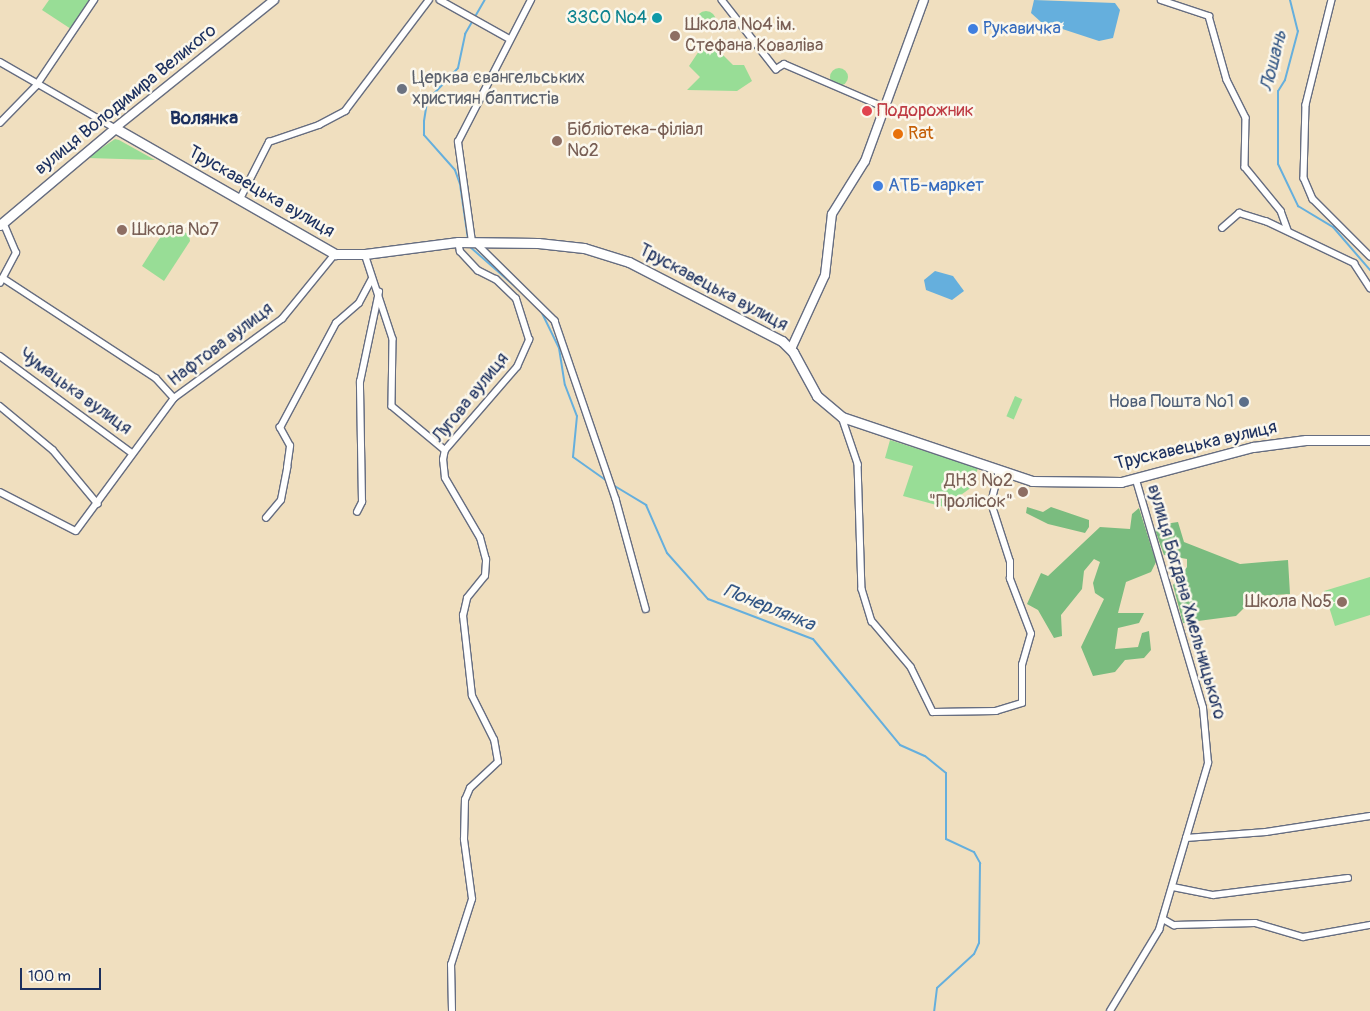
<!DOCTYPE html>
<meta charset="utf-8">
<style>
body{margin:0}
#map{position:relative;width:1370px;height:1011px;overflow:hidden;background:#f0dfbf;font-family:Pangolin,sans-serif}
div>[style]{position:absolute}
.green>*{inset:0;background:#98dd96;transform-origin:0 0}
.round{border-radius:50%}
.forest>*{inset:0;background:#7abc7f}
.water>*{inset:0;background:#65afdd}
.stream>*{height:2px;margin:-1px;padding:0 1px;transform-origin:1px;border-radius:1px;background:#65afdd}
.roads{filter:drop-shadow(1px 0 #666d80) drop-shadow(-1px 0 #666d80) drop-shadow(0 1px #666d80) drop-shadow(0 -1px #666d80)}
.minor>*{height:5.5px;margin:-2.75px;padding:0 2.75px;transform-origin:2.75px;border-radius:2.75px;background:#fff}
.tertiary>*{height:8px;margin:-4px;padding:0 4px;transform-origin:4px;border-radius:4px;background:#fff}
.secondary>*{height:9px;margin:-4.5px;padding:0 4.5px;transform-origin:4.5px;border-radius:4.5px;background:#fff}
.dots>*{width:14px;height:14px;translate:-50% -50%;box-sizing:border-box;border:2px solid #fbf7ec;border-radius:50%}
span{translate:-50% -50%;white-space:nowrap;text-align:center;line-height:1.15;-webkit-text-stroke:5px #fbf7ec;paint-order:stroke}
.culture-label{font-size:18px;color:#0d838f}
.right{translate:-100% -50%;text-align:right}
.education-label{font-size:18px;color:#785e54}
.left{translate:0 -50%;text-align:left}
.shop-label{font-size:18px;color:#366cbe}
.worship-label{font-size:18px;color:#5b616d}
.street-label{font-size:18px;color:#1b2f5e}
.health-label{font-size:18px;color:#be3a42}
.food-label{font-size:18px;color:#c56008}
.service-label{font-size:18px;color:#4e5e75}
.water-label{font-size:19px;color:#315584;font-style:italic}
.neighbourhood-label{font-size:19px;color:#1b2f5e;font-weight:700}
.scale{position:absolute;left:20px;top:968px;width:81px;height:22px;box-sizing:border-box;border:2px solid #1b2f5e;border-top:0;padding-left:6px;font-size:15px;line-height:18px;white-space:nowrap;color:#1b2f5e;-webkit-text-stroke:4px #fbf7ec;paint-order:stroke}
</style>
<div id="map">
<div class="green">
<i style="clip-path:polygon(49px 0,90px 0,71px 29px,42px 10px)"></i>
<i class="round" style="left:696px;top:11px;width:20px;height:20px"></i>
<i style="clip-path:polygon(707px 39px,733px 65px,744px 65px,752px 81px,737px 91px,687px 90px,700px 77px,689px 66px)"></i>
<i class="round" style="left:830px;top:68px;width:18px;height:18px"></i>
<i style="clip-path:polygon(115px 139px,119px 140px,155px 160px,87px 158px)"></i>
<i style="clip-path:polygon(170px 222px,189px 235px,190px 241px,164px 281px,142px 266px)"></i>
<i style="left:1015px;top:396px;width:8px;height:22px;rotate:23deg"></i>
<i style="clip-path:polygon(890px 440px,978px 468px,972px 487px,944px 507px,903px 496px,913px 466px,885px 458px)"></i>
<i style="clip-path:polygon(1370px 577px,1370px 615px,1335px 626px,1324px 591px)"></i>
</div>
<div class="forest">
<i style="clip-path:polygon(1027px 507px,1043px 512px,1051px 507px,1089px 520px,1089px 527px,1085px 533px,1048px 524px,1026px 513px)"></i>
<i style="clip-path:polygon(1139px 508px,1156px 562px,1151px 572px,1126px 582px,1118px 613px,1144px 613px,1139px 623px,1118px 628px,1115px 649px,1138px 647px,1142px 633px,1149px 631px,1151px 650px,1144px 658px,1125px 660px,1115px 672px,1093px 676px,1081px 647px,1104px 599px,1095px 593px,1093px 583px,1100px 562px,1094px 559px,1084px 571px,1082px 589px,1061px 615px,1062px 636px,1054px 638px,1038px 610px,1027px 604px,1041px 573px,1048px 576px,1100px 527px,1130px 529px,1132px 514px)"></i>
<i style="clip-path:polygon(1178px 522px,1184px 542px,1240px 564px,1288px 560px,1290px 594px,1256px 596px,1236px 616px,1183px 623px,1173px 585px,1187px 567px,1187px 559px,1164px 555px,1155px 530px,1158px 525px)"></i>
</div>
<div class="water">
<i style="clip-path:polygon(1034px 0,1115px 3px,1120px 10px,1113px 38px,1099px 41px,1041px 22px,1031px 13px)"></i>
<i style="clip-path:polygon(935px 271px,953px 276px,964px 291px,952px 300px,926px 290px,924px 280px)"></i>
</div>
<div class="stream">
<i style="left:1290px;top:0;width:32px;rotate:76deg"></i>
<i style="left:1298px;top:31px;width:51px;rotate:104.9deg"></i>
<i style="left:1285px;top:80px;width:13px;rotate:122deg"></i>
<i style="left:1278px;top:91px;width:73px;rotate:90deg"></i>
<i style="left:1278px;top:164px;width:47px;rotate:64.5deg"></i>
<i style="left:1298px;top:206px;width:41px;rotate:31deg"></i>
<i style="left:1333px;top:227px;width:57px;rotate:49.3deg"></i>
<i style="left:468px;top:239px;width:56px;rotate:-98.3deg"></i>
<i style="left:460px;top:184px;width:15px;rotate:-110deg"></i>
<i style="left:455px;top:170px;width:47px;rotate:-131.5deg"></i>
<i style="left:424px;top:135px;width:14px;rotate:-90deg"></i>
<i style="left:424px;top:121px;width:20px;rotate:-81deg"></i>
<i style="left:427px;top:101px;width:45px;rotate:-46.8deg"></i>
<i style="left:458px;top:68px;width:35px;rotate:-78deg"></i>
<i style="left:465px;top:34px;width:39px;rotate:-60deg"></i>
<i style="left:469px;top:246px;width:77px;rotate:41.3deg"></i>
<i style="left:541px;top:311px;width:41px;rotate:64.1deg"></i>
<i style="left:559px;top:348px;width:37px;rotate:81deg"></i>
<i style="left:565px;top:385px;width:33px;rotate:69deg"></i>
<i style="left:577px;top:416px;width:41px;rotate:95.6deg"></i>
<i style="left:573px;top:457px;width:42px;rotate:35.2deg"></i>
<i style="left:613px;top:485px;width:39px;rotate:31deg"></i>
<i style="left:646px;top:505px;width:52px;rotate:66.4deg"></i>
<i style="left:667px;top:553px;width:62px;rotate:48.3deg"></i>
<i style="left:708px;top:599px;width:112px;rotate:20.9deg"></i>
<i style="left:813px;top:639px;width:137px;rotate:50.6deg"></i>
<i style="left:900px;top:745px;width:27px;rotate:24deg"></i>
<i style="left:925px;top:756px;width:27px;rotate:39deg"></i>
<i style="left:946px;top:773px;width:66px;rotate:90deg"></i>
<i style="left:946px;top:839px;width:31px;rotate:25deg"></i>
<i style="left:974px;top:852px;width:13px;rotate:61deg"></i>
<i style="left:980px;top:863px;width:80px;rotate:90.7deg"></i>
<i style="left:979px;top:943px;width:12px;rotate:114deg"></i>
<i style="left:974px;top:954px;width:50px;rotate:137.4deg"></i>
<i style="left:937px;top:988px;width:23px;rotate:97deg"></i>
</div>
<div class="roads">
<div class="minor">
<i style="left:440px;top:0;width:78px;rotate:29.2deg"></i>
<i style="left:722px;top:0;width:88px;rotate:52deg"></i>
<i style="left:776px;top:69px;width:9px;rotate:-32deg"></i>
<i style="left:784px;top:64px;width:109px;rotate:23.3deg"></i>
<i style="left:1161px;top:0;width:51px;rotate:18.4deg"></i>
<i style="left:1209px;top:16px;width:66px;rotate:74.3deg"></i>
<i style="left:1227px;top:80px;width:42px;rotate:63.4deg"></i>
<i style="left:1246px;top:118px;width:49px;rotate:91.2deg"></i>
<i style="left:1245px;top:167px;width:57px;rotate:50.7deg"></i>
<i style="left:1281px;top:211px;width:20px;rotate:70deg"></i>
<i style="left:1332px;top:0;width:108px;rotate:103.9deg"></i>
<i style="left:1306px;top:105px;width:73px;rotate:91.6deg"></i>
<i style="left:1304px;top:178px;width:23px;rotate:67deg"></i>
<i style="left:1313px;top:199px;width:81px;rotate:45deg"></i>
<i style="left:0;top:62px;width:133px;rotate:29.9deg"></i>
<i style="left:0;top:123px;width:52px;rotate:-45.8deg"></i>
<i style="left:36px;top:86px;width:104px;rotate:-56deg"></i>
<i style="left:241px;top:197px;width:62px;rotate:-63deg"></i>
<i style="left:269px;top:142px;width:53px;rotate:-18.8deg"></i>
<i style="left:319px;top:125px;width:30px;rotate:-28deg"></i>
<i style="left:345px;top:111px;width:139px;rotate:-52.9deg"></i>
<i style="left:1222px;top:228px;width:23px;rotate:-41deg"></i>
<i style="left:1239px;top:213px;width:28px;rotate:17deg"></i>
<i style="left:1266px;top:221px;width:98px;rotate:25.5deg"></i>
<i style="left:1354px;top:263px;width:30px;rotate:57deg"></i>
<i style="left:472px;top:242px;width:101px;rotate:-98deg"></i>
<i style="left:458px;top:142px;width:160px;rotate:-62.8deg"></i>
<i style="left:476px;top:243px;width:111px;rotate:44.6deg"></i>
<i style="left:555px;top:321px;width:188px;rotate:71.1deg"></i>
<i style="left:616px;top:499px;width:114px;rotate:74.7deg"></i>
<i style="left:365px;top:254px;width:89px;rotate:71.8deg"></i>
<i style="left:393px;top:339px;width:67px;rotate:90.9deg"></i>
<i style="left:392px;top:406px;width:69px;rotate:39.7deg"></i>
<i style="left:3px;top:278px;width:183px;rotate:33.2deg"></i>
<i style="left:156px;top:378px;width:27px;rotate:48deg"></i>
<i style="left:0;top:283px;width:34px;rotate:-62deg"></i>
<i style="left:16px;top:253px;width:33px;rotate:-113deg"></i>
<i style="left:0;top:356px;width:164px;rotate:36.3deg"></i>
<i style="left:0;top:406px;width:69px;rotate:39.7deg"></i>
<i style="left:53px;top:450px;width:70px;rotate:50.2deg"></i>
<i style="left:842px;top:417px;width:50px;rotate:71.2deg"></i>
<i style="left:858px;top:464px;width:125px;rotate:88.2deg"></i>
<i style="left:862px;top:589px;width:34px;rotate:73deg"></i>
<i style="left:872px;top:621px;width:60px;rotate:49.7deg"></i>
<i style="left:911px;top:667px;width:50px;rotate:63.9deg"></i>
<i style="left:933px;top:712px;width:63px;rotate:-0.9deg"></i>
<i style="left:996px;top:711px;width:27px;rotate:-17deg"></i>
<i style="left:1022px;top:703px;width:38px;rotate:-90deg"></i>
<i style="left:1022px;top:665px;width:32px;rotate:-74deg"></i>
<i style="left:1031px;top:634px;width:59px;rotate:-110.9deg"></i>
<i style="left:1010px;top:579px;width:17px;rotate:-90deg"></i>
<i style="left:1010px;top:562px;width:62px;rotate:-107.9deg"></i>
<i style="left:991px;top:503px;width:34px;rotate:-76deg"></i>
<i style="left:0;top:492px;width:85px;rotate:27.2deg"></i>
<i style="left:76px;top:531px;width:165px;rotate:-53.6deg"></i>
<i style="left:174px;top:398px;width:134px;rotate:-36.2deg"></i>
<i style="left:282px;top:319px;width:84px;rotate:-50.8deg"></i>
<i style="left:357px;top:512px;width:11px;rotate:-63deg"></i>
<i style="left:362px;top:502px;width:120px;rotate:-91deg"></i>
<i style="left:360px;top:382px;width:92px;rotate:-78.1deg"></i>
<i style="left:266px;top:518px;width:23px;rotate:-50deg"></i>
<i style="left:281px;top:500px;width:33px;rotate:-79deg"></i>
<i style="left:287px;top:468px;width:22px;rotate:-82deg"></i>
<i style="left:290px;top:446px;width:21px;rotate:-119deg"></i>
<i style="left:280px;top:428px;width:119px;rotate:-61.9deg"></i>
<i style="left:336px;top:323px;width:30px;rotate:-41deg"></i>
<i style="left:359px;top:303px;width:26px;rotate:-62deg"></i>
<i style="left:1186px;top:838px;width:80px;rotate:-4.3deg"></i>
<i style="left:1266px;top:832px;width:105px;rotate:-8.7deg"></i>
<i style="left:1173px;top:887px;width:41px;rotate:11.3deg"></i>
<i style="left:1213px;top:895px;width:136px;rotate:-7.2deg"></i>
<i style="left:1163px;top:919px;width:13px;rotate:29deg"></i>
<i style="left:1174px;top:925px;width:81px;rotate:-1.4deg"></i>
<i style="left:1255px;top:923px;width:50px;rotate:16.3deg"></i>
<i style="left:1303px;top:937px;width:68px;rotate:-10.2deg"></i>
<i style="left:452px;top:1011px;width:46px;rotate:-91.2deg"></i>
<i style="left:451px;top:965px;width:69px;rotate:-72.3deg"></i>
<i style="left:472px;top:899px;width:60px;rotate:-97.7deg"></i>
<i style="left:464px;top:840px;width:40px;rotate:-88.6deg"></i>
<i style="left:465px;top:800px;width:13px;rotate:-67deg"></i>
<i style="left:470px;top:788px;width:38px;rotate:-43deg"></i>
<i style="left:498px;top:762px;width:22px;rotate:-100deg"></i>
<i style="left:494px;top:740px;width:49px;rotate:-116.6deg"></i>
<i style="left:472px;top:696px;width:81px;rotate:-96.4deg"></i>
<i style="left:463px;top:616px;width:18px;rotate:-77deg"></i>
<i style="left:467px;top:598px;width:28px;rotate:-51deg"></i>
<i style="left:485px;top:576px;width:16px;rotate:-86deg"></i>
<i style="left:486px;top:560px;width:23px;rotate:-105deg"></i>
<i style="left:480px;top:538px;width:69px;rotate:-120.3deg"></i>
<i style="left:445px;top:478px;width:18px;rotate:-96deg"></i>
<i style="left:443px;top:460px;width:10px;rotate:-79deg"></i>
<i style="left:445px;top:450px;width:110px;rotate:-49.1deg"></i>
<i style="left:517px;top:367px;width:30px;rotate:-66deg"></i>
<i style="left:529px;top:340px;width:43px;rotate:-107.6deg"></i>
<i style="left:516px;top:299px;width:28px;rotate:-136deg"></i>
<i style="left:496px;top:280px;width:20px;rotate:-153deg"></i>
<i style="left:478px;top:271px;width:26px;rotate:-133deg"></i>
<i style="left:460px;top:252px;width:10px;rotate:-101deg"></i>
<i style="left:1110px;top:1011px;width:95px;rotate:-58.8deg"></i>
<i style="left:1159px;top:930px;width:174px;rotate:-73.6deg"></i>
<i style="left:1208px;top:763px;width:55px;rotate:-95.2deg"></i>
<i style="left:1203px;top:708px;width:238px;rotate:-106.4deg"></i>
</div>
<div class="tertiary">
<i style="left:115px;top:128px;width:204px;rotate:-38.8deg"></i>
<i style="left:791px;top:349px;width:81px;rotate:-65.3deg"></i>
<i style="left:825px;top:275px;width:61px;rotate:-83.5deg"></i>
<i style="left:832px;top:214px;width:62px;rotate:-58.1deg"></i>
<i style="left:865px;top:161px;width:171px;rotate:-69.9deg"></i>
</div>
<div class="secondary">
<i style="left:0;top:225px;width:150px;rotate:-40.1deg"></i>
<i style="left:115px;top:128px;width:254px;rotate:29.8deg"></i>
<i style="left:335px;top:254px;width:30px"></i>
<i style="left:365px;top:254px;width:94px;rotate:-7.4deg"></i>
<i style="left:458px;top:242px;width:80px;rotate:0.7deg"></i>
<i style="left:538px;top:243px;width:46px;rotate:6.2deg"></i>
<i style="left:584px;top:248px;width:47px;rotate:17.3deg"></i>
<i style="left:629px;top:262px;width:172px;rotate:27.3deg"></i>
<i style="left:782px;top:341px;width:16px;rotate:45deg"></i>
<i style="left:793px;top:352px;width:50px;rotate:61.4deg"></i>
<i style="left:817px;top:396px;width:33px;rotate:40deg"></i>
<i style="left:842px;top:417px;width:200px;rotate:18.6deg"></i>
<i style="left:1032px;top:481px;width:89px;rotate:0.6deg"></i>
<i style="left:1121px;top:482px;width:137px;rotate:-14.9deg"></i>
<i style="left:1253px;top:447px;width:53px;rotate:-7.5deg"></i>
<i style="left:1306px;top:440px;width:64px"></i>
</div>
</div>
<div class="dots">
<i style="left:657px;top:18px;background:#0f9aa8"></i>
<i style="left:973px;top:29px;background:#3f7fe0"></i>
<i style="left:675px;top:36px;background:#8d6e63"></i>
<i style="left:402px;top:89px;background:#6b7280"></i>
<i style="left:867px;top:111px;background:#e0444e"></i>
<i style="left:898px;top:134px;background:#e8710a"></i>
<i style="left:557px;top:141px;background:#8d6e63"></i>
<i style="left:878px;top:186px;background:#3f7fe0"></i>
<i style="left:122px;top:230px;background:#8d6e63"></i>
<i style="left:1244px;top:402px;background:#5c6f8a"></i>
<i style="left:1023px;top:492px;background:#8d6e63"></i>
<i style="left:1342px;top:602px;background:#8d6e63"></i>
</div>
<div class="culture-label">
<span class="right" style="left:647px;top:18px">ЗЗСО №4</span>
</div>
<div class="education-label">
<span class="left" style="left:685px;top:36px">Школа №4 ім.<br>Стефана Коваліва</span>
<span class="left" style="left:567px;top:141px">Бібліотека-філіал<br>№2</span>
<span class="left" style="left:132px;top:230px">Школа №7</span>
<span class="right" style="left:1013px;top:492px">ДНЗ №2<br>"Пролісок"</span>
<span class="right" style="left:1332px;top:602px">Школа №5</span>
</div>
<div class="shop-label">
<span class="left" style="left:983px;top:29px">Рукавичка</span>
<span class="left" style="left:888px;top:186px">АТБ-маркет</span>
</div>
<div class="worship-label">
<span class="left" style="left:412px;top:89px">Церква євангельських<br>християн баптистів</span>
</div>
<div class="street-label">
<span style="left:126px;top:100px;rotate:-39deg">вулиця Володимира Великого</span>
<span style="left:261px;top:192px;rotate:30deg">Трускавецька вулиця</span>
<span style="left:713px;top:288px;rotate:28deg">Трускавецька вулиця</span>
<span style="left:221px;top:345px;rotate:-37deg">Нафтова вулиця</span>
<span style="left:75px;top:392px;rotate:36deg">Чумацька вулиця</span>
<span style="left:471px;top:398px;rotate:-51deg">Лугова вулиця</span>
<span style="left:1196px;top:446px;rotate:-13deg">Трускавецька вулиця</span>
<span style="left:1186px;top:602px;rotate:74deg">вулиця Богдана Хмельницького</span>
</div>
<div class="health-label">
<span class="left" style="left:877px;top:111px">Подорожник</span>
</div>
<div class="food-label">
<span class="left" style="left:908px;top:134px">Rat</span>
</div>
<div class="service-label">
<span class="right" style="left:1234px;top:402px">Нова Пошта №1</span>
</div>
<div class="water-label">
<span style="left:1274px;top:61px;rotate:-76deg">Лошань</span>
<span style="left:769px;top:608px;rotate:22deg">Понерлянка</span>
</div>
<div class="neighbourhood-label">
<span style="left:204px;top:119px">Волянка</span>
</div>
<div class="scale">100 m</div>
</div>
